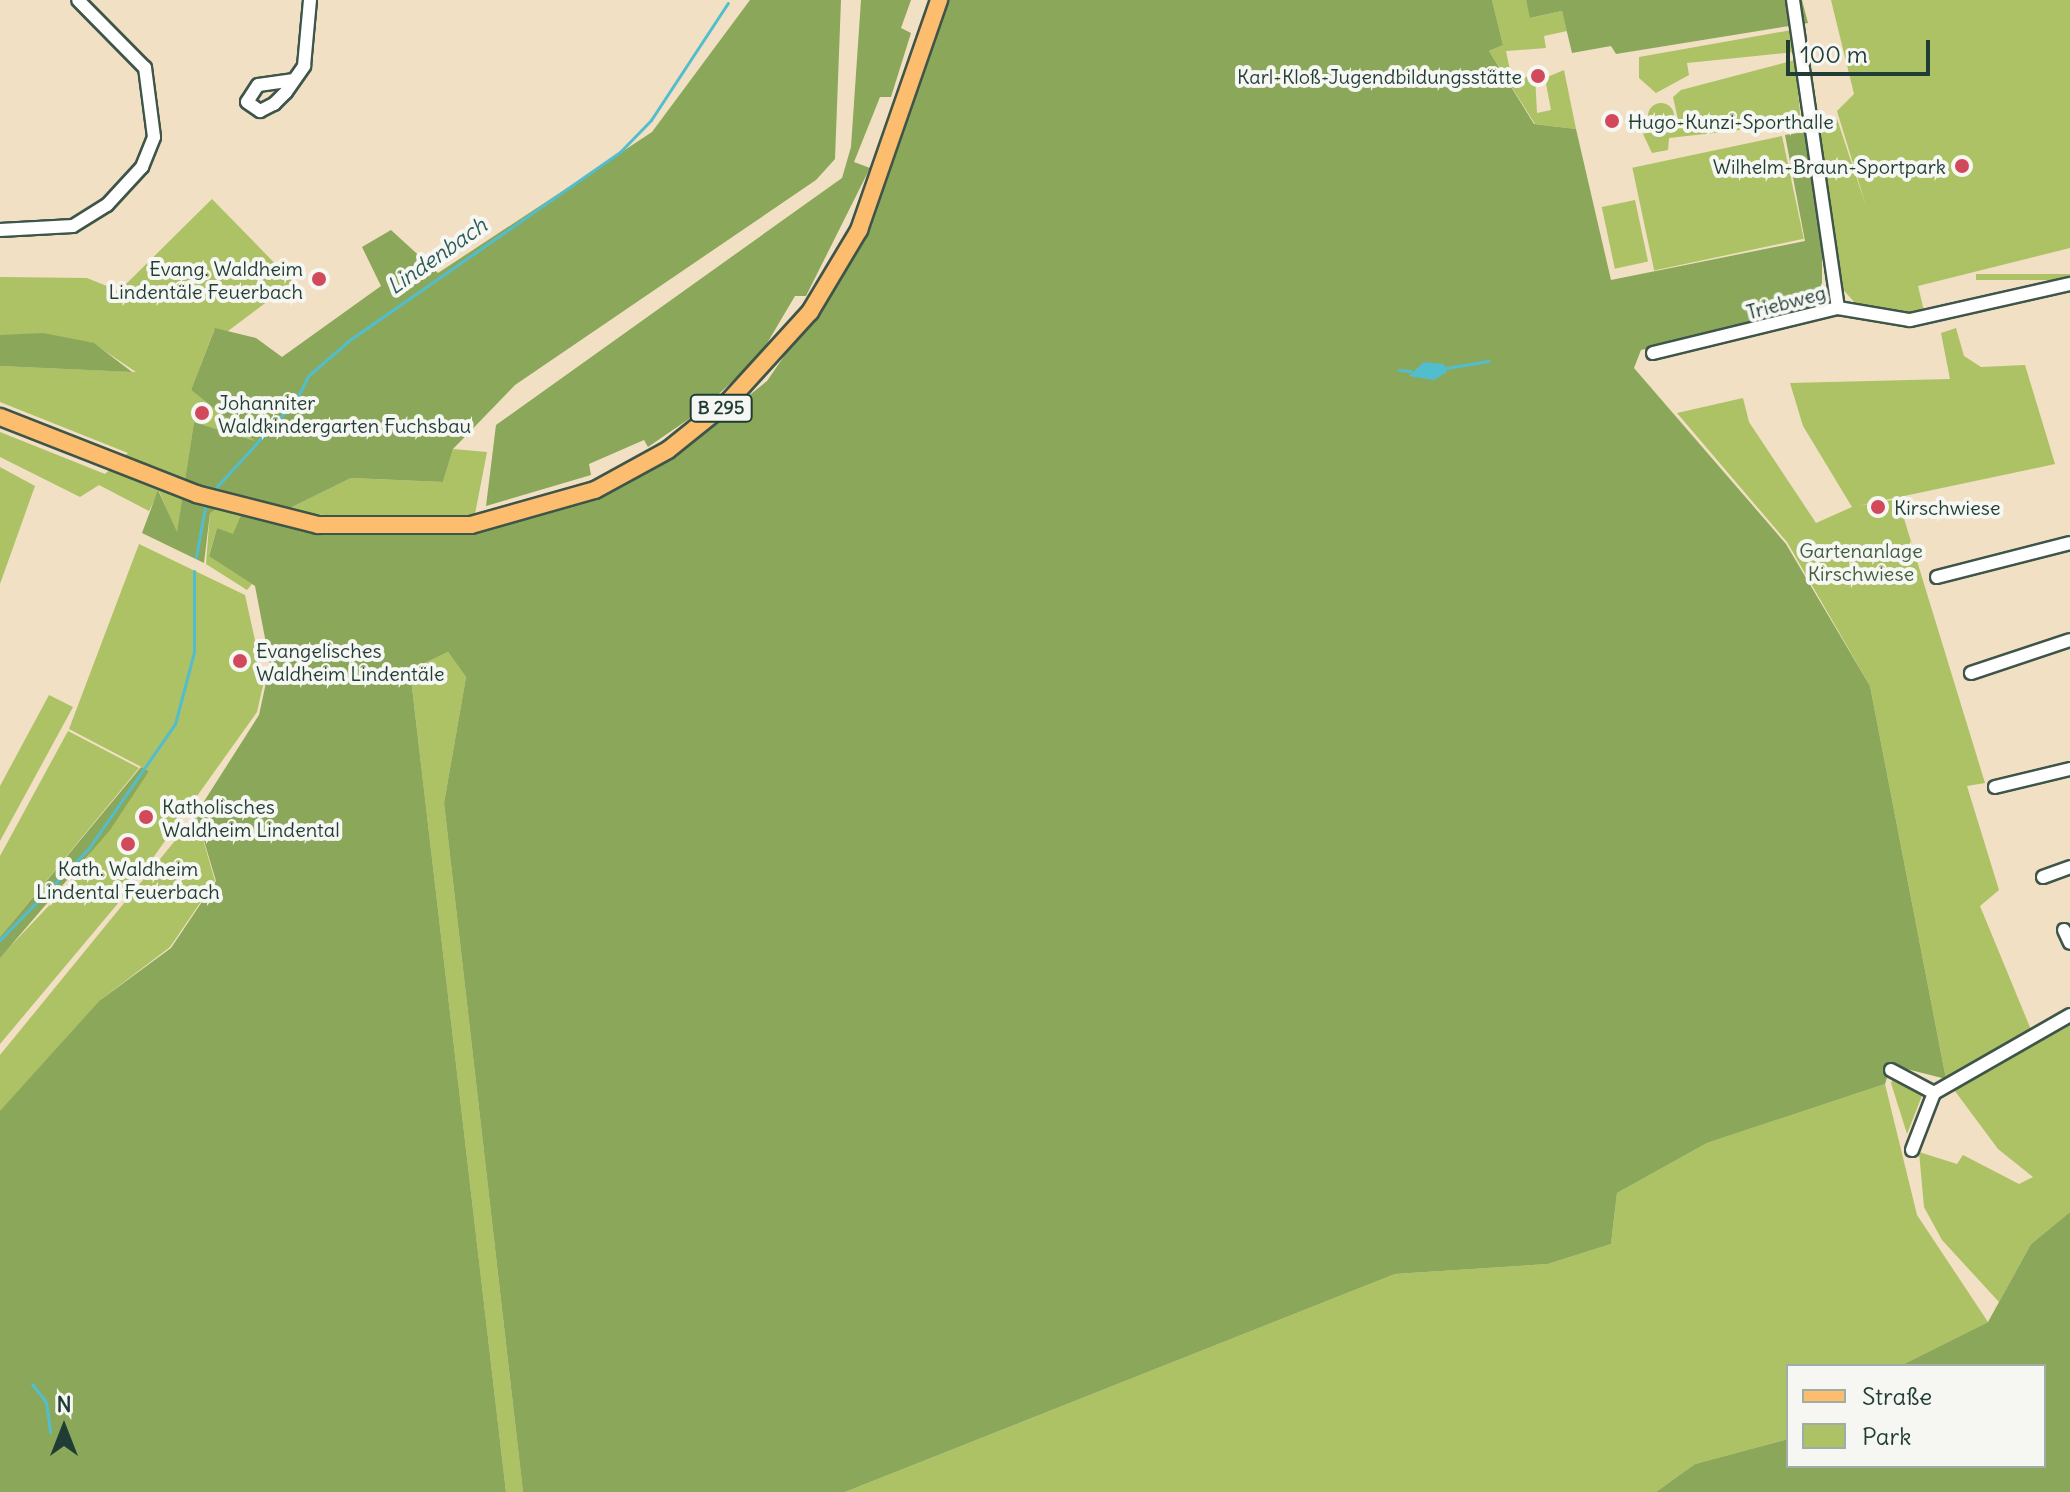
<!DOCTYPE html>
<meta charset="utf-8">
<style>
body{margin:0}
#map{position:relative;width:2070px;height:1492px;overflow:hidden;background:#f1e0c3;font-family:Delius,sans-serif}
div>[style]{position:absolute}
.green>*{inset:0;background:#adc165;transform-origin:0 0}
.round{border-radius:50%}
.forest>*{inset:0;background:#8aa75a}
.water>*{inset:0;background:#52becd}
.stream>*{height:3px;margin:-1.5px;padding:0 1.5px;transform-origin:1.5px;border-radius:1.5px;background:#52becd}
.roads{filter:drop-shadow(2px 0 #3e5549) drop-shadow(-2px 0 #3e5549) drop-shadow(0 2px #3e5549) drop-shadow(0 -2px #3e5549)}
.minor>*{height:12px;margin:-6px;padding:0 6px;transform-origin:6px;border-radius:6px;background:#fff}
.major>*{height:16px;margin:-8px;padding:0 8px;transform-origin:8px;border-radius:8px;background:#fcbd6f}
.dots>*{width:22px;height:22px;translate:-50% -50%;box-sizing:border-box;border:4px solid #f6f6f2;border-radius:50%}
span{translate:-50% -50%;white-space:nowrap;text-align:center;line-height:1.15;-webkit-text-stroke:8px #f6f6f2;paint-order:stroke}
.shield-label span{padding:2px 6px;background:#f6f6f2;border:2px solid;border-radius:6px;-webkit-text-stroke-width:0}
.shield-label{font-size:18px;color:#1f3d34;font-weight:700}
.poi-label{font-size:20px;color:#1f3d34}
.right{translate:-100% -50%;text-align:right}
.left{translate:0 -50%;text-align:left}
.street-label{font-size:20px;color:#1f3d34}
.park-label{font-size:20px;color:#425e40}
.water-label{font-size:22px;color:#2c5d5a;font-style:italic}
.legend{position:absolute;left:1786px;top:1364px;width:260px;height:104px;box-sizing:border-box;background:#f6f6f2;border:2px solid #a0aca6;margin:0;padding:10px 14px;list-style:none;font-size:24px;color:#1f3d34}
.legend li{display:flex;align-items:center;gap:16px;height:40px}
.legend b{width:40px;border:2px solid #a0aca6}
.north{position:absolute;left:24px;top:1388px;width:80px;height:80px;-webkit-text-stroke:6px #f6f6f2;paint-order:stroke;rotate:0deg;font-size:22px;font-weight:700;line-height:32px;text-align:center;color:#1f3d34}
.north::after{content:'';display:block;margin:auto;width:28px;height:36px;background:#1f3d34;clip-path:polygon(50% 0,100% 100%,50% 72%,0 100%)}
.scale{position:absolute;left:1786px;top:40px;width:144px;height:36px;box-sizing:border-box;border:4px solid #1f3d34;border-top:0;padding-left:10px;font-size:24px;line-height:28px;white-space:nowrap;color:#1f3d34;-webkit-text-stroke:6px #f6f6f2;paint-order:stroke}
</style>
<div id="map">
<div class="green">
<i style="clip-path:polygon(1492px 0,1526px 0,1531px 18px,1562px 11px,1567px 31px,1544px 36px,1546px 48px,1506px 51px,1512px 80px,1535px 75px,1537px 113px,1551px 110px,1545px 78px,1564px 70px,1576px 129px,1535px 124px,1489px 51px,1503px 45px)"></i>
<i style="clip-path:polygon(1831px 0,2070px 0,2070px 248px,1918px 286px,1924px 311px,1973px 298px,1974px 305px,1909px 314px,1857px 305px,1837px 283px,1817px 124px,1837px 119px,1866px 206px,1837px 111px,1854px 94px)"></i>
<i style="clip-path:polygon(1792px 30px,1794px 52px,1687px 63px,1689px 75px,1656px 93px,1639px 78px,1639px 57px)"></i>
<i style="clip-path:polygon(1795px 60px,1801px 123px,1669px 138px,1668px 150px,1652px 153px,1643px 134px,1679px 124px,1673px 97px,1681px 90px)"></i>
<i class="round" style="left:1648px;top:103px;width:26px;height:26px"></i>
<i style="left:1782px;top:136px;width:105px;height:153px;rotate:78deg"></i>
<i style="clip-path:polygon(212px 199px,293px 282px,228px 331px,214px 330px,191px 390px,257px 442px,194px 422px,177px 534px,159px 491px,149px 511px,99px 485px,80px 497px,0 457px,0 432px,105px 474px,128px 453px,0 402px,0 366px,136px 372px,93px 343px,0 335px,0 277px,87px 278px,119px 291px)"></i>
<i style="left:1635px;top:200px;width:63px;height:34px;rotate:78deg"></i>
<i style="left:2070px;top:274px;width:6px;height:94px;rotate:90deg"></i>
<i style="clip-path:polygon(1956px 328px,1964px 356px,1981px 367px,2025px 365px,2055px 464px,1857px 506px,1898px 499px,1985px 783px,1967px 786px,1999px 890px,1980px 906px,2034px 1037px,2070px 1018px,2070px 1212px,2031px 1244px,1999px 1302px,1942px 1240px,1924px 1207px,1919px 1152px,1957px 1164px,1963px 1155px,2019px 1184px,2033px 1177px,1998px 1149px,1946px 1079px,1870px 686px,1787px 542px,1677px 413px,1743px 398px,1749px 422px,1816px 523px,1852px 507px,1803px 426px,1790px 383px,1950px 379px,1941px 333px)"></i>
<i style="clip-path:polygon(453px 449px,487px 452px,475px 514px,416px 524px,284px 511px,351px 478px,443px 482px)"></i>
<i style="clip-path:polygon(0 467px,35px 486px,0 584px)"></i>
<i style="clip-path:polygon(224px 506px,243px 510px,233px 535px,217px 528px,209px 555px,252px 584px,247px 590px,206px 564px,210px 512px)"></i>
<i style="clip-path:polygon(139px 544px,245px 595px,264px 681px,257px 712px,135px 883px,0 1044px,0 957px,62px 892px,149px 771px,69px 729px)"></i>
<i style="clip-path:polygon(448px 652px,466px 677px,444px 803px,523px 1492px,506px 1492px,410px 670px)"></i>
<i style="clip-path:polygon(49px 695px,73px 707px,0 841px,0 786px)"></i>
<i style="clip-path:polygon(68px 731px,139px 768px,0 937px,0 856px)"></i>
<i style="clip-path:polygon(196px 815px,215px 881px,170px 947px,99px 1001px,0 1112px,0 1055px)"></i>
<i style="clip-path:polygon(1894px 1076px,1923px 1093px,1907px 1134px,1891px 1083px)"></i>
<i style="clip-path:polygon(1885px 1084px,1917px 1215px,1988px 1322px,1900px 1366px,1788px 1366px,1788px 1439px,1695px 1464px,1656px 1492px,845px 1492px,1395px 1274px,1548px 1264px,1611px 1244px,1617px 1193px,1707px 1143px)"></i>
</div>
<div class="forest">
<i style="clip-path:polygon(750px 0,841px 0,835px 159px,816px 180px,515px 385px,453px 449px,443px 482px,351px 478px,284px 511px,233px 498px,210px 513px,204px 563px,142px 533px,158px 490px,177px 532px,194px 422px,255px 441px,191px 390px,215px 328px,256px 338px,282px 357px,381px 286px,362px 247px,391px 230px,438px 273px,652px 132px)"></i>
<i style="clip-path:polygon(861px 0,911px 0,901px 28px,911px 33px,891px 97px,880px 97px,854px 162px,870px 168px,806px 296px,795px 296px,760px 355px,702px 410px,648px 447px,644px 440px,589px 464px,591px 475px,486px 506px,496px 425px,842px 178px,851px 147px)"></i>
<i style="clip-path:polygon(943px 0,1492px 0,1503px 45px,1489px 51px,1534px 124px,1576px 129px,1611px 280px,1805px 241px,1785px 135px,1805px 132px,1822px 238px,1822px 306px,1641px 350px,1634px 368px,1786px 544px,1870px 686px,1946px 1079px,1891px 1065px,1885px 1084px,1707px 1143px,1617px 1193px,1611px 1244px,1548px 1264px,1395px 1274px,845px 1492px,523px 1492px,444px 803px,466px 677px,448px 652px,410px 670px,506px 1492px,0 1492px,0 1111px,99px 1001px,171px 948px,216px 881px,196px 814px,259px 715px,270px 664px,255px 586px,209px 556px,217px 528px,233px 534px,243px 510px,331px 532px,473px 530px,613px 487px,681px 450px,767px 381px,834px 284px)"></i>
<i style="clip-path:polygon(1526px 0,1802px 0,1808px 23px,1616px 54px,1611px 46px,1572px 53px,1562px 11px,1530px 18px)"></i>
<i style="clip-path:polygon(43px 333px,94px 343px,132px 372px,0 366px,0 335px)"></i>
<i style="clip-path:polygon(141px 767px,149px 771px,110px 830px,0 958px,0 937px)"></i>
<i style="clip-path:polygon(2070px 1212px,2070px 1492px,1656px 1492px,1695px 1464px,1788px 1439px,1788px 1466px,2044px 1466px,2044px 1366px,1900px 1366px,1988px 1322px,2031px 1244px)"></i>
</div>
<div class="water">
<i style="clip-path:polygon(1424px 362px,1444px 364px,1447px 372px,1434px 380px,1409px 376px)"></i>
</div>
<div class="stream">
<i style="left:1446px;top:368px;width:43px;rotate:-9.5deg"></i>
<i style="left:1399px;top:370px;width:12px;rotate:5deg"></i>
<i style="left:212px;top:492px;width:125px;rotate:-47.6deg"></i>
<i style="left:296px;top:400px;width:28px;rotate:-63deg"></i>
<i style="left:309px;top:375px;width:55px;rotate:-40.6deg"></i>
<i style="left:351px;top:339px;width:328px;rotate:-34.8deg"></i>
<i style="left:620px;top:152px;width:45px;rotate:-45.9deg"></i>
<i style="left:651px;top:120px;width:140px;rotate:-56.7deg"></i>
<i style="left:196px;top:557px;width:56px;rotate:-79.7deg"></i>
<i style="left:0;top:940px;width:128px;rotate:-45.9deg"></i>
<i style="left:89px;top:848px;width:151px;rotate:-55.3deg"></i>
<i style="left:175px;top:724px;width:74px;rotate:-75.2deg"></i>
<i style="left:194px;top:652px;width:81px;rotate:-90deg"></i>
<i style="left:32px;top:1384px;width:23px;rotate:52deg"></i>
<i style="left:46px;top:1402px;width:30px;rotate:82deg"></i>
</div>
<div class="roads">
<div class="minor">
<i style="left:1793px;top:0;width:311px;rotate:81.7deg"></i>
<i style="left:294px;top:80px;width:36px;rotate:172deg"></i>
<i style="left:258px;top:85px;width:20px;rotate:123deg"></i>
<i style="left:247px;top:102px;width:16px;rotate:35deg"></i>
<i style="left:260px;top:111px;width:16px;rotate:-27deg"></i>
<i style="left:274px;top:104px;width:17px;rotate:-45deg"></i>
<i style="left:286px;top:92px;width:32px;rotate:-55deg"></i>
<i style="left:304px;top:66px;width:66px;rotate:-84.8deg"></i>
<i style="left:0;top:230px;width:73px;rotate:-3.1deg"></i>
<i style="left:73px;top:226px;width:40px;rotate:-32deg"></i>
<i style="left:107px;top:205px;width:52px;rotate:-47.4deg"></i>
<i style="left:142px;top:167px;width:32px;rotate:-68deg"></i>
<i style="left:154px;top:137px;width:70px;rotate:-97.4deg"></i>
<i style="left:145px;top:68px;width:95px;rotate:-134.6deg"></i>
<i style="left:1653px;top:353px;width:190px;rotate:-13.7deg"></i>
<i style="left:1838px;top:308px;width:73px;rotate:9.5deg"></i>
<i style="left:1910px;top:320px;width:164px;rotate:-12.7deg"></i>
<i style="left:1937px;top:577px;width:137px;rotate:-14.3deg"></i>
<i style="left:1971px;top:673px;width:104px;rotate:-18.4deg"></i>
<i style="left:1995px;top:787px;width:77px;rotate:-13.5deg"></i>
<i style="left:2043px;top:877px;width:29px;rotate:-20deg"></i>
<i style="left:2064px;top:930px;width:14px;rotate:65deg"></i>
<i style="left:1891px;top:1070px;width:49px;rotate:28.1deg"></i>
<i style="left:1934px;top:1093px;width:157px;rotate:-29.8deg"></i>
<i style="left:1912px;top:1150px;width:61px;rotate:-68.9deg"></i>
</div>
<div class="major">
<i style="left:0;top:417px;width:211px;rotate:21.4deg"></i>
<i style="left:196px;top:494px;width:126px;rotate:14.3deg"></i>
<i style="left:318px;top:525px;width:153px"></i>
<i style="left:471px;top:525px;width:129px;rotate:-15.8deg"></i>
<i style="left:595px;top:490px;width:83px;rotate:-28.7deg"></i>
<i style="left:668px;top:450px;width:77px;rotate:-38.7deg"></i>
<i style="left:728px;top:402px;width:122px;rotate:-47.7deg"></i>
<i style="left:810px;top:312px;width:96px;rotate:-59.1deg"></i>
<i style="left:859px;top:230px;width:244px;rotate:-70.8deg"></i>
</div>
</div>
<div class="dots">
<i style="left:1538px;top:76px;background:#d1495b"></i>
<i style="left:1612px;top:121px;background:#d1495b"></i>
<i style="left:1962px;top:166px;background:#d1495b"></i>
<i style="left:319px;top:279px;background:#d1495b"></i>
<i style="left:202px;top:413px;background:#d1495b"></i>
<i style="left:1878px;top:507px;background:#d1495b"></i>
<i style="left:240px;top:661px;background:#d1495b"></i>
<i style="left:146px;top:817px;background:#d1495b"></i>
<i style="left:128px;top:844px;background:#d1495b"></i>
</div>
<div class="shield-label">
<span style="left:721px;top:408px">B 295</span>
</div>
<div class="poi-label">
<span class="right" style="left:1522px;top:76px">Karl-Kloß-Jugendbildungsstätte</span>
<span class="left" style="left:1628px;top:121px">Hugo-Kunzi-Sporthalle</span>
<span class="right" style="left:1946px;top:166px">Wilhelm-Braun-Sportpark</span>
<span class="right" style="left:303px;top:280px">Evang. Waldheim<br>Lindentäle Feuerbach</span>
<span class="left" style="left:218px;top:414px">Johanniter<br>Waldkindergarten Fuchsbau</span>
<span class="left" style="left:1894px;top:507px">Kirschwiese</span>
<span class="left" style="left:256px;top:662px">Evangelisches<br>Waldheim Lindentäle</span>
<span class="left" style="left:162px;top:818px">Katholisches<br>Waldheim Lindental</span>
<span style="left:128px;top:880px">Kath. Waldheim<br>Lindental Feuerbach</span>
</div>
<div class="street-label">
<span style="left:1786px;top:302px;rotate:-15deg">Triebweg</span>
</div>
<div class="park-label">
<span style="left:1861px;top:562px">Gartenanlage<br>Kirschwiese</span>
</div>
<div class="water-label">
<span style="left:437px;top:256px;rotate:-35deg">Lindenbach</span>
</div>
<ul class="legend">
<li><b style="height:10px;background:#fcbd6f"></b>Straße</li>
<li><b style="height:22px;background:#adc165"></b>Park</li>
</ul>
<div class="north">N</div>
<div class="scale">100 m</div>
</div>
